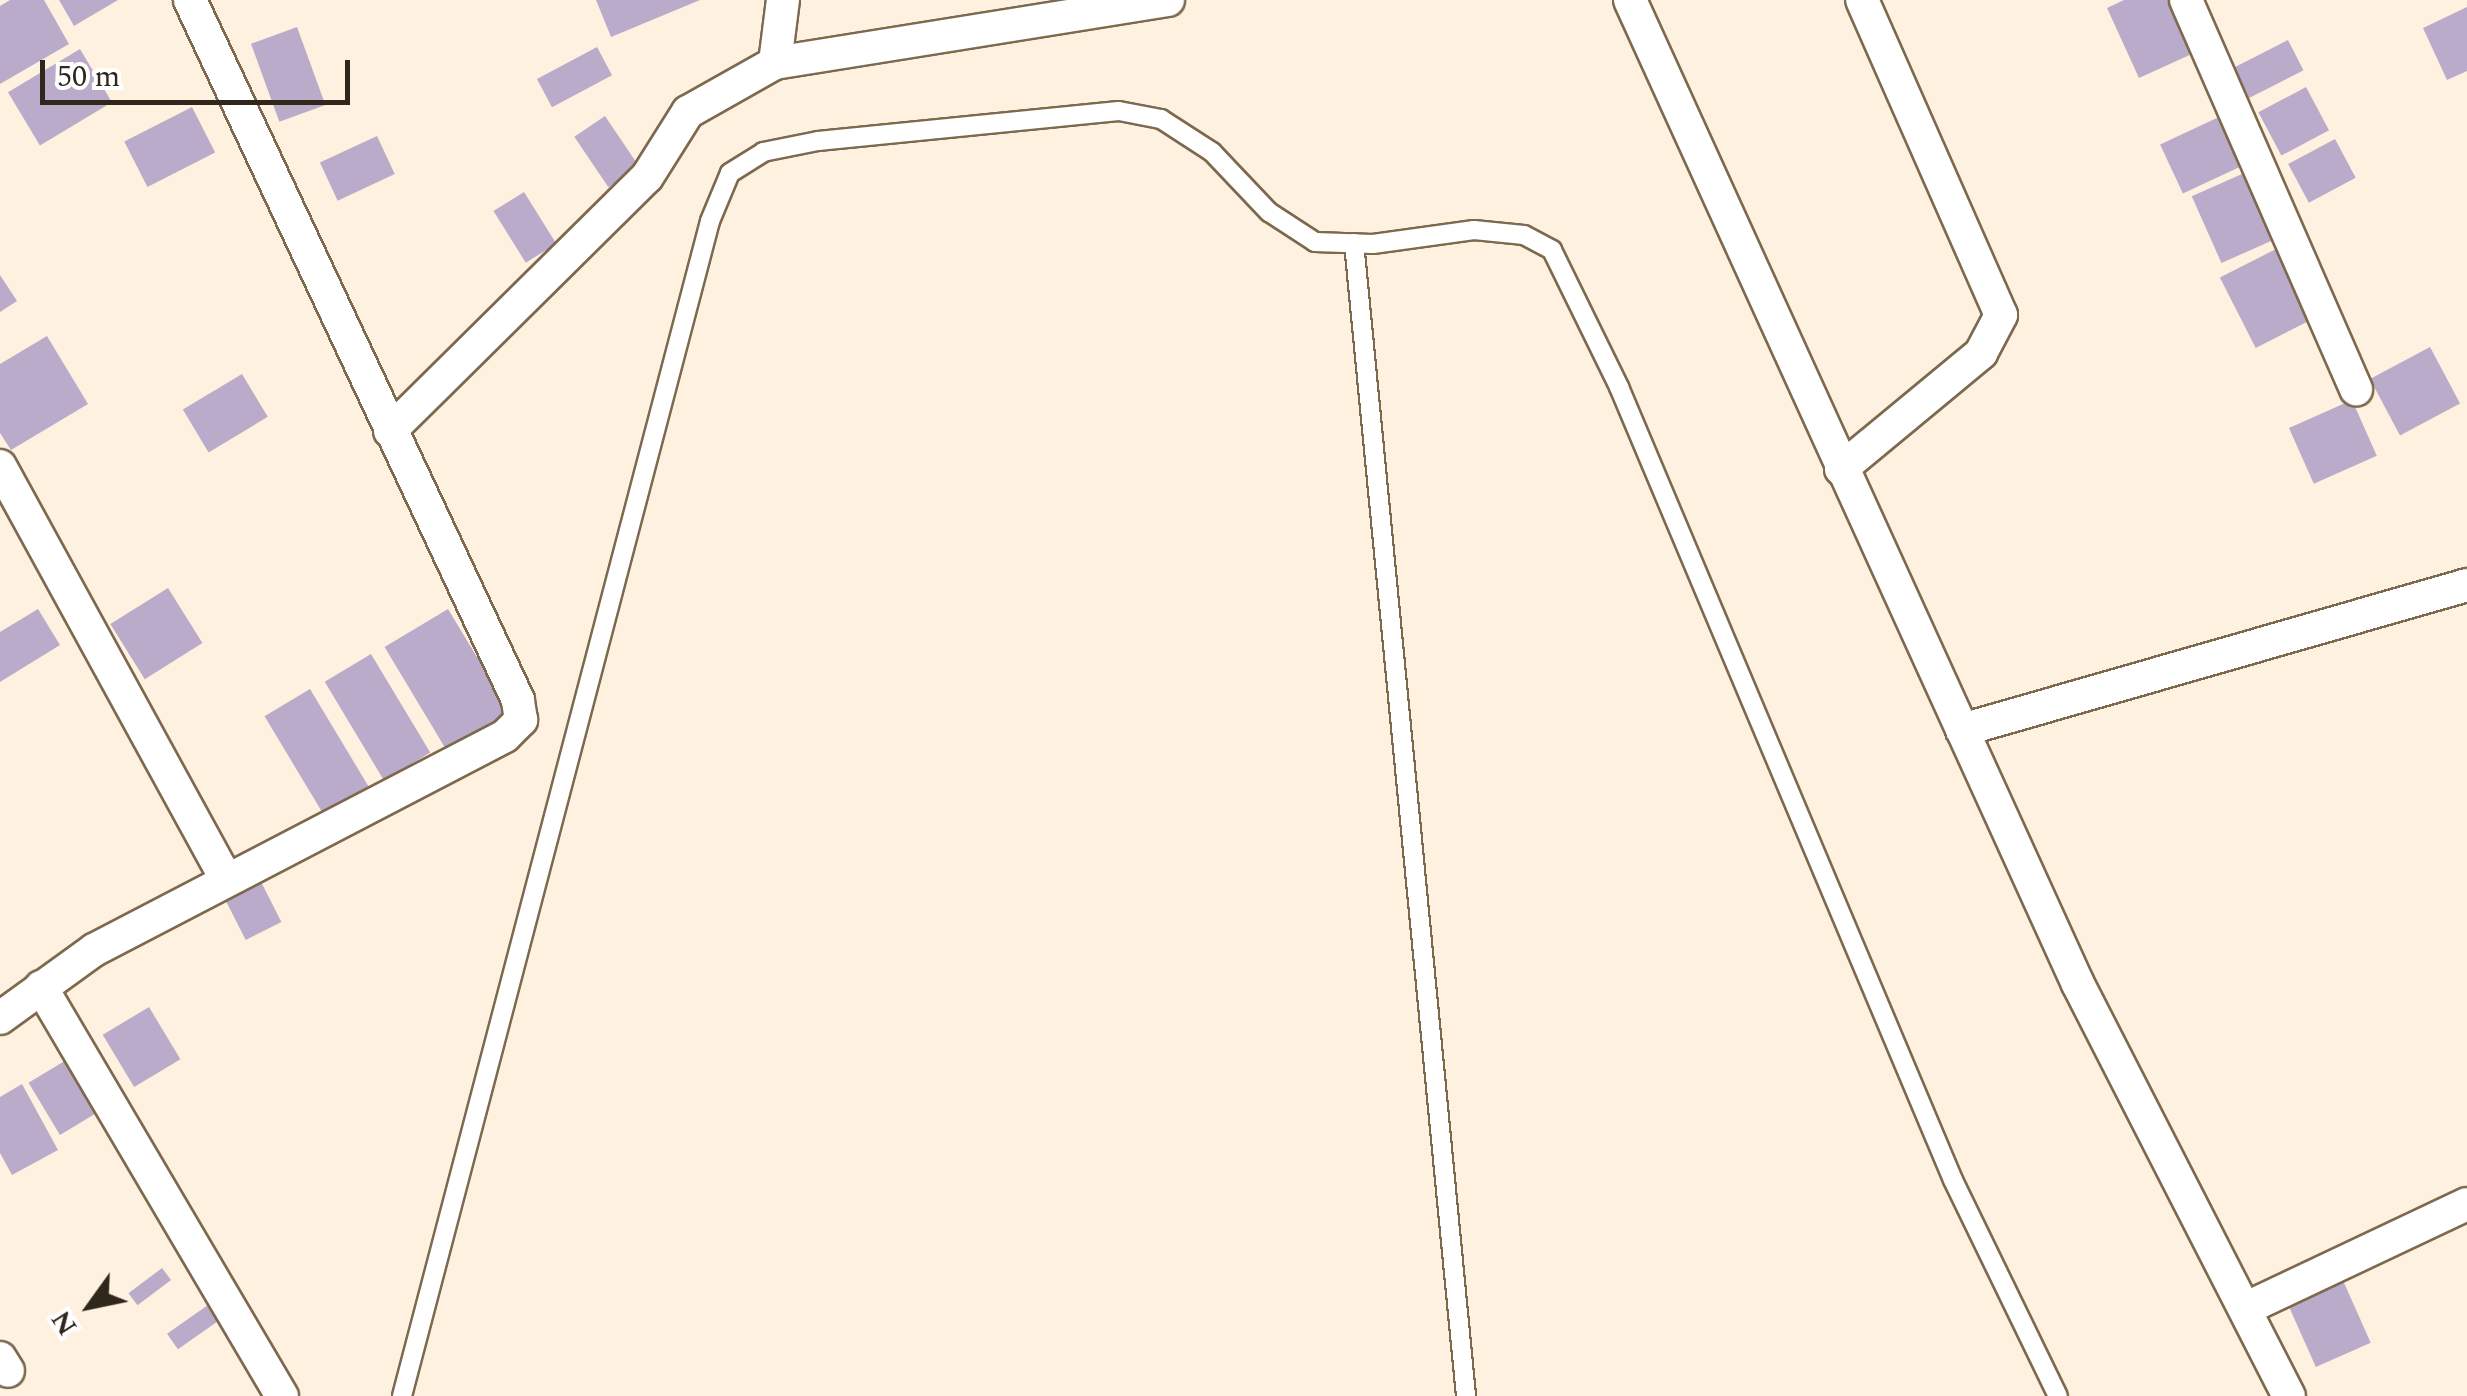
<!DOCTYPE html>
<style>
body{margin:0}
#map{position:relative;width:2467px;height:1396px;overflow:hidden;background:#fef1df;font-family:Spectral,serif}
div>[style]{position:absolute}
.building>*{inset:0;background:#bbabca;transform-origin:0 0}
.roads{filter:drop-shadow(2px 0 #7c694e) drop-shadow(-2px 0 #7c694e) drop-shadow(0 2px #7c694e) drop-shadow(0 -2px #7c694e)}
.service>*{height:18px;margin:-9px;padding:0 9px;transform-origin:9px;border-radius:9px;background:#fff}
.minor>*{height:32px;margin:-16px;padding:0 16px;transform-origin:16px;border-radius:16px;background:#fff}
span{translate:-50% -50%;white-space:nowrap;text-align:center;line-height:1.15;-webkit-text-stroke:9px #fff;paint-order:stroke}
.north{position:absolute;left:40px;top:1256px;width:100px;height:100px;-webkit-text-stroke:8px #fff;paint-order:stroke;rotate:237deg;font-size:28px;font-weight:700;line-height:40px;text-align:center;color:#2f271c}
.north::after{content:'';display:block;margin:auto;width:35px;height:45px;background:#2f271c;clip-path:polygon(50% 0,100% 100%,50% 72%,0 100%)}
.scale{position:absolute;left:40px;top:60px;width:310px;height:45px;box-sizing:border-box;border:5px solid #2f271c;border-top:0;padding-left:12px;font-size:30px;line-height:35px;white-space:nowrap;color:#2f271c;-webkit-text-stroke:8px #fff;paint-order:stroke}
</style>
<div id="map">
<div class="building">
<i style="clip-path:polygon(10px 0,44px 0,69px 44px,0 84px,0 6px)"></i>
<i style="clip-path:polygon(59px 0,118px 0,74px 26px)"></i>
<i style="clip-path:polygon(596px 0,700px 0,611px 37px)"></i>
<i style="clip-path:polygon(2124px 0,2170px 0,2194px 53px,2139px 78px,2107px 8px)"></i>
<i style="clip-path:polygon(2467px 7px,2467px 71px,2447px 80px,2423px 28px)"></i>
<i style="left:297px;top:27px;width:83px;height:49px;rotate:70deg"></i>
<i style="left:2288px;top:40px;width:34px;height:61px;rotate:63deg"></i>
<i style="left:597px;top:47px;width:32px;height:68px;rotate:62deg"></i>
<i style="left:80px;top:49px;width:62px;height:84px;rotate:59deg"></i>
<i style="left:2306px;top:87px;width:49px;height:54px;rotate:62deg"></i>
<i style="left:192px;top:107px;width:51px;height:76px;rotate:63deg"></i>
<i style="left:605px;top:116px;width:61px;height:37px;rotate:56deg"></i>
<i style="left:2219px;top:117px;width:54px;height:65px;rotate:65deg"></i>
<i style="left:377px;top:136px;width:42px;height:63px;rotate:65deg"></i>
<i style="left:2335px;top:139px;width:44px;height:53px;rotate:62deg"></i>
<i style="left:2242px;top:174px;width:73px;height:55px;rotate:66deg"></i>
<i style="left:524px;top:192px;width:61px;height:36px;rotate:58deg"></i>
<i style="left:2276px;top:249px;width:79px;height:63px;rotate:63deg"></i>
<i style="clip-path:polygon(0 275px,17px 301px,0 312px)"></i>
<i style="clip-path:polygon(47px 336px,88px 404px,11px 450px,0 433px,0 364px)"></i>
<i style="left:2430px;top:347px;width:64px;height:68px;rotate:62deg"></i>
<i style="left:242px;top:374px;width:50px;height:69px;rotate:59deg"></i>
<i style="left:2352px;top:400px;width:61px;height:69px;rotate:66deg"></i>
<i style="left:168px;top:588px;width:65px;height:68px;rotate:58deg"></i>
<i style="clip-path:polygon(38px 609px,60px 645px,0 682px,0 632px)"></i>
<i style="left:448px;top:609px;width:120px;height:74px;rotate:59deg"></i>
<i style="left:371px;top:654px;width:115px;height:54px;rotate:59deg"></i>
<i style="left:310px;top:689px;width:114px;height:53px;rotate:59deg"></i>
<i style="left:256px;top:872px;width:56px;height:40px;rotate:63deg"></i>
<i style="left:149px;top:1007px;width:61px;height:54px;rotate:59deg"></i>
<i style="left:68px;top:1059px;width:61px;height:46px;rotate:59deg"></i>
<i style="clip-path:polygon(22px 1084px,58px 1150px,12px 1175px,0 1153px,0 1097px)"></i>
<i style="left:162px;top:1268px;width:15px;height:42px;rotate:53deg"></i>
<i style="left:2341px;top:1276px;width:73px;height:60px;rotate:66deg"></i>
<i style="left:208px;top:1305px;width:19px;height:50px;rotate:55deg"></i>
</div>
<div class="roads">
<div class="service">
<i style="left:1354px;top:243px;width:1158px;rotate:84.45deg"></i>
<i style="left:402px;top:1396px;width:1215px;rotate:-75.31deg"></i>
<i style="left:710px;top:221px;width:52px;rotate:-67.4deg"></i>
<i style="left:730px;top:173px;width:39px;rotate:-32deg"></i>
<i style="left:763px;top:152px;width:56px;rotate:-11.3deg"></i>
<i style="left:818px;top:141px;width:302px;rotate:-5.7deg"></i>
<i style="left:1119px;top:111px;width:43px;rotate:10.8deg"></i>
<i style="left:1161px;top:119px;width:61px;rotate:32.9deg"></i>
<i style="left:1212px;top:152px;width:83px;rotate:46.5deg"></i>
<i style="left:1269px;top:212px;width:55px;rotate:33.1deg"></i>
<i style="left:1315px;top:242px;width:58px;rotate:2deg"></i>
<i style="left:1373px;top:244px;width:102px;rotate:-7.9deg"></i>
<i style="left:1474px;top:230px;width:50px;rotate:5.7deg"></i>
<i style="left:1524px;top:235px;width:32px;rotate:28deg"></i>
<i style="left:1552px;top:250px;width:153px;rotate:63.9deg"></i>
<i style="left:1619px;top:387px;width:860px;rotate:67.16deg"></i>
<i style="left:1953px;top:1180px;width:240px;rotate:64.1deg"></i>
</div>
<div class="minor">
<i style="left:1630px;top:0;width:1081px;rotate:65.52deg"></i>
<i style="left:2078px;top:984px;width:463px;rotate:62.9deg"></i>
<i style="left:2186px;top:0;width:425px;rotate:66.4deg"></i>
<i style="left:775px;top:63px;width:64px;rotate:-82.8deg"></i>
<i style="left:390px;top:431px;width:361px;rotate:-44.7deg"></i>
<i style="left:647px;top:177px;width:77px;rotate:-57.8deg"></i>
<i style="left:688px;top:112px;width:100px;rotate:-29.4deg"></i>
<i style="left:775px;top:63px;width:398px;rotate:-9.1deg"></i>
<i style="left:0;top:466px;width:469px;rotate:61.3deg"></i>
<i style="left:1841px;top:469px;width:182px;rotate:-39.6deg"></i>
<i style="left:1981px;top:353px;width:43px;rotate:-62.2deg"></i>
<i style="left:2001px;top:315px;width:344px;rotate:-113.8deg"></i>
<i style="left:1962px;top:730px;width:525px;rotate:-16.02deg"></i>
<i style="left:41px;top:987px;width:475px;rotate:59.5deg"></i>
<i style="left:0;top:1018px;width:116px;rotate:-35.9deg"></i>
<i style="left:94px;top:950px;width:463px;rotate:-27.5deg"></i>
<i style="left:505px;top:736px;width:23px;rotate:-45deg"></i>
<i style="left:521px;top:720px;width:20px;rotate:-99deg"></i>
<i style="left:518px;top:700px;width:773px;rotate:-115.11deg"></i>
<i style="left:2247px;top:1308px;width:243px;rotate:-25.3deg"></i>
<i style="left:0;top:1358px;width:15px;rotate:58deg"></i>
</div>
</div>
<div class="north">N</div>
<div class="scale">50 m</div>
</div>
